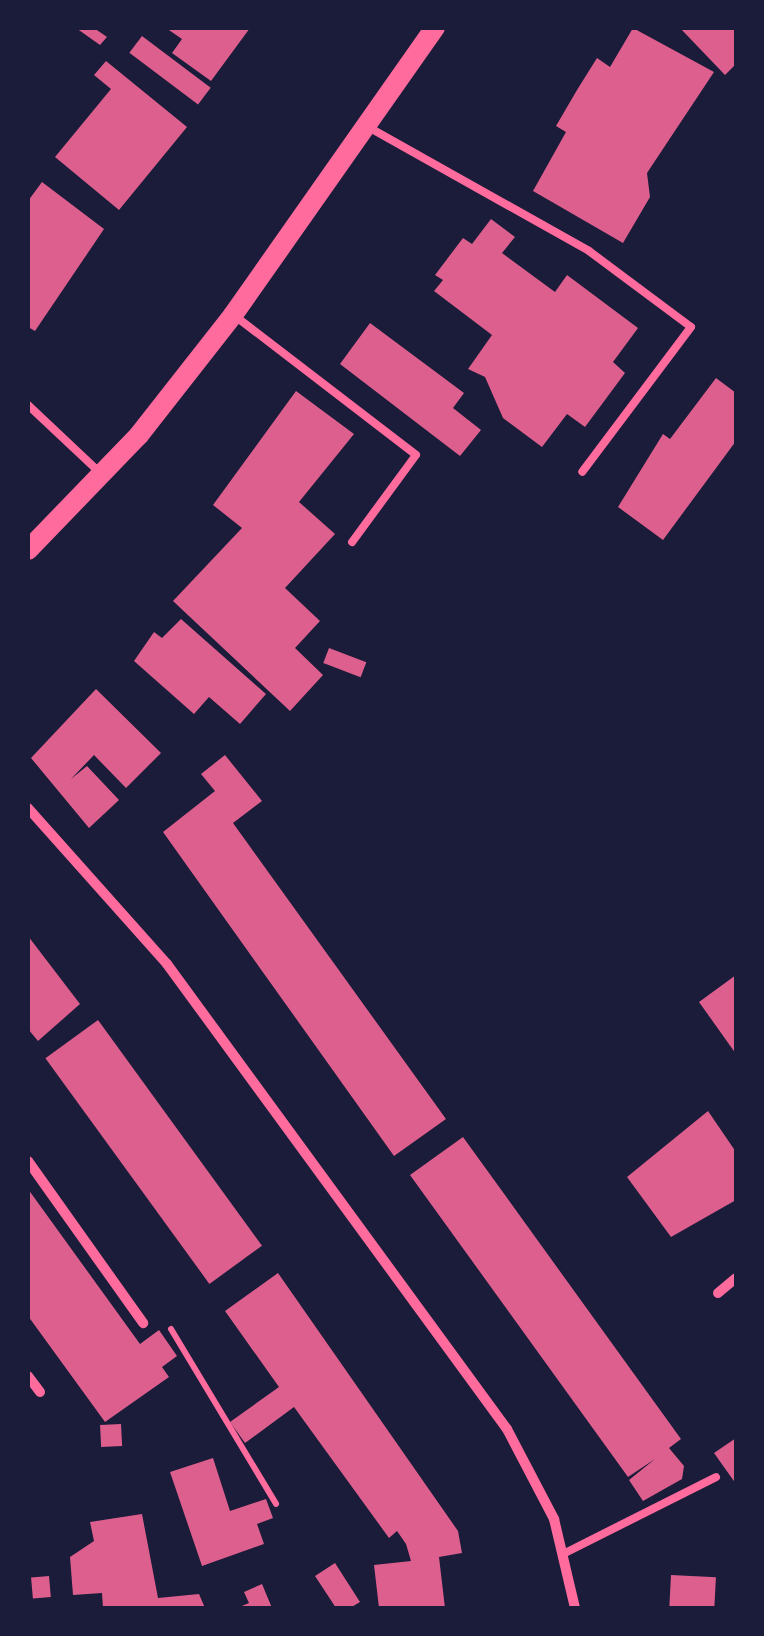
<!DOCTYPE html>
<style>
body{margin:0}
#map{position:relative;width:764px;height:1636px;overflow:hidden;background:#1b1b3a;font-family:Roboto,sans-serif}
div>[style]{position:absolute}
.building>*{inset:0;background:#dd5f8e;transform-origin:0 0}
.path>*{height:6px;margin:-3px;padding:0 3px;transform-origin:3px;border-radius:3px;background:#ff6b9d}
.service>*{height:8px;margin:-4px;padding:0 4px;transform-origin:4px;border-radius:4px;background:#ff6b9d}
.minor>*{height:10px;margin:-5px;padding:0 5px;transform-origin:5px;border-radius:5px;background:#ff6b9d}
.secondary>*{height:20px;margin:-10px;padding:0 10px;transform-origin:10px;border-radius:10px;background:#ff6b9d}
span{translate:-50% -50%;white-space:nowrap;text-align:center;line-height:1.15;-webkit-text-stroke:8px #1b1b3a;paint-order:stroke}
.frame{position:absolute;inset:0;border:30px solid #1b1b3a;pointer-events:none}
</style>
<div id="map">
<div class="building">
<i style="clip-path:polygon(76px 28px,94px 28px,107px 37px,100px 45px)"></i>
<i style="clip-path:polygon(166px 28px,250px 28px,211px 81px,172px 53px,182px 39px)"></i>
<i style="clip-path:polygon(633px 28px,714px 72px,647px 173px,650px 197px,623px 243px,533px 191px,566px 132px,556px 126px,577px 90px,597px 58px,610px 67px)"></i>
<i style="clip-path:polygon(680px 28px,736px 28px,736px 64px,725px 75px)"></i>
<i style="left:142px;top:36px;width:86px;height:21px;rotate:37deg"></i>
<i style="clip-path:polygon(106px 61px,187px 127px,119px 210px,55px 157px,111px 89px,94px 75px)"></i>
<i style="clip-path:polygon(42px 182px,104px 229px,35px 331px,28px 327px,28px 201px)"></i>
<i style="clip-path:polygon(491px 219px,515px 237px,502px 253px,555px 292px,567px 275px,638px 328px,613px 362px,625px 373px,585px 427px,567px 414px,542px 447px,503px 418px,485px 377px,468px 369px,492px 335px,434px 291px,443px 280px,435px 275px,463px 238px,472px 244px)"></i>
<i style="clip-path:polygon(370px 323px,464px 393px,453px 408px,481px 430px,460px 456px,340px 364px)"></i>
<i style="clip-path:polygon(716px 378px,736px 393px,736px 441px,663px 540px,618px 507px,663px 434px,670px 439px)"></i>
<i style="clip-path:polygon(296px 391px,354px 434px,299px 502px,335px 534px,285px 588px,320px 621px,295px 648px,323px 675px,290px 711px,173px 601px,242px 528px,213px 505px)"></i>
<i style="clip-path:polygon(181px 619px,266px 694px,240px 724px,209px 697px,194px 714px,134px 661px,154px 632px,162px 638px)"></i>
<i style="left:329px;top:648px;width:40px;height:16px;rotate:21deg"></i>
<i style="clip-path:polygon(96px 689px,161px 753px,126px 788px,94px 755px,71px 779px,87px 766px,119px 800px,89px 828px,31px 758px)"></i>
<i style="clip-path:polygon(225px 755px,262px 801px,233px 823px,446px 1119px,394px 1156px,163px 832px,215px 791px,201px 774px)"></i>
<i style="clip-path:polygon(28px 936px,80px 1004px,38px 1041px,28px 1029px)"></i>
<i style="clip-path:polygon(736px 975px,736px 1054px,699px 1002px)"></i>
<i style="left:98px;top:1020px;width:279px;height:65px;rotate:54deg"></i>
<i style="clip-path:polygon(708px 1111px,736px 1152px,736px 1200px,671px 1237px,627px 1177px)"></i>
<i style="clip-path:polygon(463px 1137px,681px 1439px,669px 1448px,684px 1466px,682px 1479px,643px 1501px,629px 1480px,655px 1459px,628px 1477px,410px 1175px)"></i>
<i style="clip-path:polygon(28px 1189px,140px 1344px,159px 1330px,177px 1356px,162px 1367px,169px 1377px,105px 1422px,28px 1316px)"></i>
<i style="clip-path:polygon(278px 1273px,458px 1531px,462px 1553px,439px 1557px,445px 1608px,379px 1608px,374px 1565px,411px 1561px,406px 1544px,397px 1531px,389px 1538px,294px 1407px,245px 1443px,230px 1422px,279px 1387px,225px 1311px)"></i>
<i style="left:121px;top:1424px;width:22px;height:21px;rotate:87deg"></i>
<i style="clip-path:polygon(736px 1438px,736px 1484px,714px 1453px)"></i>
<i style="clip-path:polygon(213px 1458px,230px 1511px,266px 1499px,273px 1518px,257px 1524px,264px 1544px,202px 1566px,170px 1472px)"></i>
<i style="clip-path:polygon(142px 1514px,158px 1598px,199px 1594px,205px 1608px,103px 1608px,102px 1593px,73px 1595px,70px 1557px,94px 1541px,90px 1522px)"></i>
<i style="clip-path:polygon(335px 1563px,360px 1602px,350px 1608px,336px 1608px,315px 1576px)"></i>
<i style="left:671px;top:1575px;width:45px;height:33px;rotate:3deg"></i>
<i style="left:49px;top:1576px;width:21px;height:18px;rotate:85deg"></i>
<i style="clip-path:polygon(262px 1584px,272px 1608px,237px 1608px,249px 1603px,244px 1592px)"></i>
</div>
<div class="path">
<i style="left:171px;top:1329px;width:204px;rotate:59deg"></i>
</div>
<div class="service">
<i style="left:370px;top:128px;width:251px;rotate:29.3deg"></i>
<i style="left:589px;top:251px;width:127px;rotate:36.7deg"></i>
<i style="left:691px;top:327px;width:181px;rotate:126.9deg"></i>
<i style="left:235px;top:316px;width:228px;rotate:37.5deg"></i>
<i style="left:416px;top:455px;width:108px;rotate:126.3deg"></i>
<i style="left:28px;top:405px;width:98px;rotate:43.3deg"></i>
<i style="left:565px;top:1553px;width:169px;rotate:-26.7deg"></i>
</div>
<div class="minor">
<i style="left:28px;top:808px;width:209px;rotate:48.3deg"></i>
<i style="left:167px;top:964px;width:576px;rotate:53.83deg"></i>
<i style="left:507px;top:1429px;width:102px;rotate:62.4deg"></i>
<i style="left:554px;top:1519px;width:91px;rotate:76.7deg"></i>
<i style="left:28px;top:1161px;width:199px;rotate:54.6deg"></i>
<i style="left:718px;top:1293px;width:23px;rotate:-40deg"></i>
<i style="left:28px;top:1376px;width:20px;rotate:53deg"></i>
</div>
<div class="secondary">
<i style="left:28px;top:550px;width:160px;rotate:-46deg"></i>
<i style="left:139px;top:435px;width:152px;rotate:-51.9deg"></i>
<i style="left:233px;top:315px;width:351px;rotate:-54.9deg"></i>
</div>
<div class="frame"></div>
</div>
